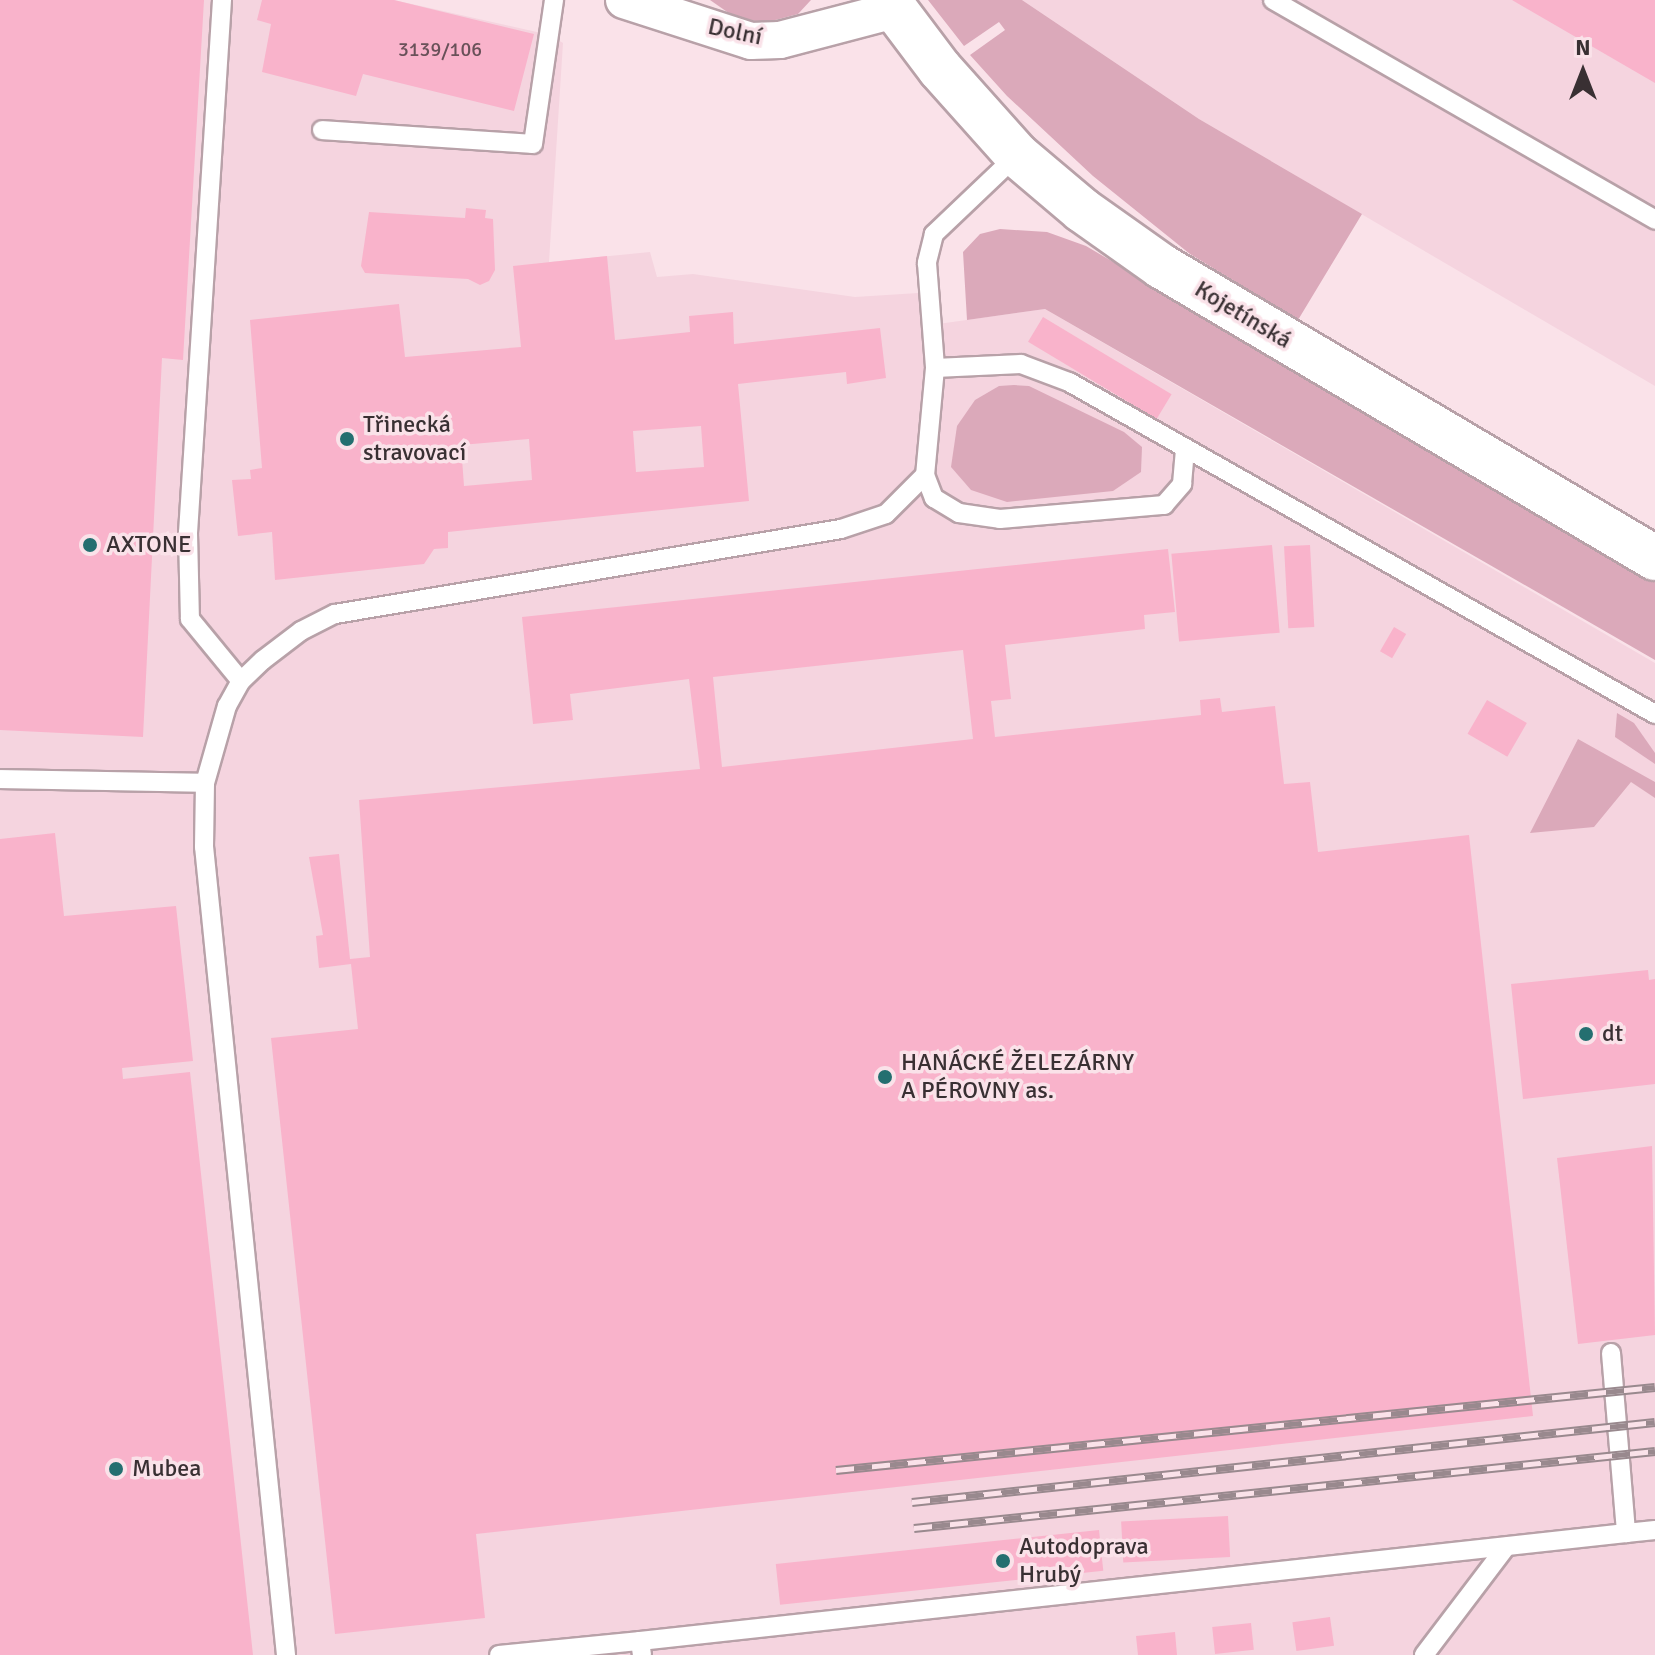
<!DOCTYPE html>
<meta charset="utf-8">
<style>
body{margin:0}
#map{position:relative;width:1655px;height:1655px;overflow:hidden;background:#fae2e9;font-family:Signika,sans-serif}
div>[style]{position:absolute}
.built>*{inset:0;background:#f5d4df}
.green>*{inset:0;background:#dba9ba}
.building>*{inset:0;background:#f9b3cb;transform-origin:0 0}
.roads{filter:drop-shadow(2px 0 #b8a1a8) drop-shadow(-2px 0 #b8a1a8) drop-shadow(0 2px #b8a1a8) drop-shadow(0 -2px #b8a1a8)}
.service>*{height:18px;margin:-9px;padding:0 9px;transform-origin:9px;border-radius:9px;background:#fff}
.minor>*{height:36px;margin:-18px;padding:0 18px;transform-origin:18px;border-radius:18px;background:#fff}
.secondary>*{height:44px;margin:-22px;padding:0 22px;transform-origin:22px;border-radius:22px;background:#fff}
.rail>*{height:9px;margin-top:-4.5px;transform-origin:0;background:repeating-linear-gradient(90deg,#fae2e9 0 18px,#99898e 0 36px);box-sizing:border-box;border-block:2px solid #99898e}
.dots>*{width:22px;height:22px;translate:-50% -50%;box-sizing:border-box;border:4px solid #fae2e9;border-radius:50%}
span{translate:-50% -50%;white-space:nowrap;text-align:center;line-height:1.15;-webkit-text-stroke:7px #fae2e9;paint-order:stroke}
.number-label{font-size:20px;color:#695159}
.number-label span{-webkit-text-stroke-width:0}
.street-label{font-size:24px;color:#393033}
.poi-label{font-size:24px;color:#393033}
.left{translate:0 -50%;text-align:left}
.north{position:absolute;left:1543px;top:32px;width:80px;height:80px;-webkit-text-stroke:6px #fae2e9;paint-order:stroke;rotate:0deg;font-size:22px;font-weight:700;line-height:32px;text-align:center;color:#393033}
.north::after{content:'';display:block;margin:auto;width:28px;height:36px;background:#393033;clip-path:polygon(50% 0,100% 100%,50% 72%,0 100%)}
</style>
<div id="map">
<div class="built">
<i style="clip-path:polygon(0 0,394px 0,550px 35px,563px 43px,549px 262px,650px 252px,657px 277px,693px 274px,855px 297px,934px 292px,938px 324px,1045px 309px,1655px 663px,1655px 1655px,0 1655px)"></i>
<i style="clip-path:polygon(1022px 0,1655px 0,1655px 386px,1199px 119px)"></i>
</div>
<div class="green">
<i style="clip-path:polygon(710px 0,811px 0,798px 14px,764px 23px,733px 16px)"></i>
<i style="clip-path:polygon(928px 0,1022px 0,1199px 119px,1362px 214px,1298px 320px,1190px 254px,1093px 176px,1007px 96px,970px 55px,1005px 30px,999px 22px,964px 46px)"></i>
<i style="clip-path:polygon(1000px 229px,1047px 232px,1086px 246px,1655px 581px,1655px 660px,1045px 309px,967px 320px,963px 252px,980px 234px)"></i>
<i style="clip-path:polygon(1014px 385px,1029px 386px,1124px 432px,1142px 447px,1141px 472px,1113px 491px,1007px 502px,971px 490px,951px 467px,957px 426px,975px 400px,999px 386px)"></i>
<i style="clip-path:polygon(1617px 713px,1634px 723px,1655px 753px,1655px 764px,1615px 737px)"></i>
<i style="clip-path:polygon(1578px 739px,1655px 782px,1655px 798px,1631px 782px,1594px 827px,1530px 833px)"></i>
</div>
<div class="building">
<i style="clip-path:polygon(0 0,204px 0,183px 360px,162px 358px,143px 737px,0 730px)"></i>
<i style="clip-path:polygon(262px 0,394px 0,534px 34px,514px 111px,363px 74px,356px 96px,262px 72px,271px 24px,257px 20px)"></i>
<i style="clip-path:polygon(1512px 0,1655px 0,1655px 83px)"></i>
<i style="clip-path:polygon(466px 208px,486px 210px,485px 218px,493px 219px,495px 270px,489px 281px,480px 285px,468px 279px,365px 273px,361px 266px,369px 212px,465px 218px)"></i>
<i style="clip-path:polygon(evenodd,607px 256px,615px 340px,690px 332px,689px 316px,733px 312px,734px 344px,880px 328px,886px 378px,847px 384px,846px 372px,738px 384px,749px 501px,448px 532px,448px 548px,434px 549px,424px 564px,275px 580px,272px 532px,238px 536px,232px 480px,251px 479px,250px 470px,262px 468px,250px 320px,399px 304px,405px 357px,521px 347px,513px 266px,607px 256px,701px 426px,704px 467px,636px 472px,633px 431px,701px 426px,607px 256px,529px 439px,532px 480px,464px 486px,461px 445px,529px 439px)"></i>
<i style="left:1043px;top:317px;width:150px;height:29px;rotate:31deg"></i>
<i style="left:1272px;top:545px;width:88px;height:101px;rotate:85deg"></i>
<i style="left:1310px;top:545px;width:82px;height:26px;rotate:87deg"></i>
<i style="clip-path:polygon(evenodd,1168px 549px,1175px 612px,1144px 615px,1145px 629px,1005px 645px,1011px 699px,991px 701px,995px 737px,1201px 715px,1200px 700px,1220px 698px,1222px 712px,1275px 706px,1284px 784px,1310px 782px,1318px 852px,1469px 835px,1533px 1416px,476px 1534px,485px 1618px,335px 1634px,271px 1038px,358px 1029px,351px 964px,319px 968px,316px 936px,323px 935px,309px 857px,339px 854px,350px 959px,370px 957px,359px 800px,700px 769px,689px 679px,570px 694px,573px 720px,533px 724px,522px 617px,1168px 549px,963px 650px,973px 739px,722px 767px,713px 677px,963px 650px)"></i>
<i style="left:1394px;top:627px;width:14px;height:28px;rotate:30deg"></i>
<i style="left:1487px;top:700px;width:46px;height:39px;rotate:30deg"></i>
<i style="clip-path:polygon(55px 833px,64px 916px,176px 906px,193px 1061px,122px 1068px,123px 1079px,190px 1072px,253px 1655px,0 1655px,0 839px)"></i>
<i style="clip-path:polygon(1648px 970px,1649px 980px,1655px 979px,1655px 1084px,1523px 1099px,1511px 984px)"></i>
<i style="clip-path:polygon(1652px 1146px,1655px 1335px,1578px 1344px,1557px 1158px)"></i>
<i style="left:1228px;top:1516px;width:41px;height:107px;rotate:87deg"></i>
<i style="left:1099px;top:1530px;width:41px;height:325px;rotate:84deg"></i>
<i style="left:1330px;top:1617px;width:29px;height:38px;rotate:82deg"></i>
<i style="left:1251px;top:1623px;width:27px;height:39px;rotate:84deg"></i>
<i style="clip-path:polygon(1175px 1632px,1177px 1655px,1138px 1655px,1136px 1636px)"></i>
</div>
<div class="roads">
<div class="service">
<i style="left:222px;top:0;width:534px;rotate:93.65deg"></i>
<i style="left:188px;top:533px;width:86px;rotate:88.7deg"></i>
<i style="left:190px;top:619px;width:80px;rotate:50.6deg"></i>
<i style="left:1273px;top:0;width:441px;rotate:29.9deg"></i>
<i style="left:322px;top:130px;width:211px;rotate:3.8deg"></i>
<i style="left:533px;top:144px;width:146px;rotate:-81.7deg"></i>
<i style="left:1017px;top:155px;width:115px;rotate:136.4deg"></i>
<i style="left:934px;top:234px;width:30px;rotate:104deg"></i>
<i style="left:927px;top:263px;width:105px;rotate:85.6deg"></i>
<i style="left:935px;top:368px;width:86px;rotate:-2.7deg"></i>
<i style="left:1021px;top:364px;width:51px;rotate:20.6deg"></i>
<i style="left:1069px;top:382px;width:674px;rotate:29.53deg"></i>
<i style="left:935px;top:368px;width:107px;rotate:95.3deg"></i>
<i style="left:925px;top:475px;width:25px;rotate:69deg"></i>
<i style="left:934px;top:498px;width:29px;rotate:31deg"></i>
<i style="left:959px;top:513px;width:41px;rotate:8.3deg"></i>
<i style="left:1000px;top:519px;width:165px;rotate:-4.9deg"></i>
<i style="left:1164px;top:505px;width:28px;rotate:-49deg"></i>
<i style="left:1182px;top:484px;width:35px;rotate:-85deg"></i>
<i style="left:0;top:779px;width:205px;rotate:1.1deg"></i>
<i style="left:1611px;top:1353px;width:181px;rotate:85.2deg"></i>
<i style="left:1626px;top:1533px;width:29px;rotate:-6deg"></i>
<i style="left:640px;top:1641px;width:992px;rotate:-6.25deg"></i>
<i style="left:286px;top:1655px;width:812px;rotate:-95.79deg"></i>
<i style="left:204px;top:847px;width:64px;rotate:-89.1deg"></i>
<i style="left:205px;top:783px;width:80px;rotate:-74.1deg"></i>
<i style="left:227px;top:706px;width:29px;rotate:-61deg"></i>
<i style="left:241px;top:681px;width:30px;rotate:-44deg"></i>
<i style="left:263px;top:660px;width:48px;rotate:-37.3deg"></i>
<i style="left:301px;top:631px;width:38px;rotate:-27deg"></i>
<i style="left:335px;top:614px;width:513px;rotate:-9.54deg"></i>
<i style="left:841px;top:529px;width:47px;rotate:-18.4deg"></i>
<i style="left:886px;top:514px;width:55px;rotate:-45deg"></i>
<i style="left:499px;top:1655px;width:142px;rotate:-5.7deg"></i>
<i style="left:640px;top:1641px;width:14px;rotate:82deg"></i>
<i style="left:1424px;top:1655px;width:136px;rotate:-52.8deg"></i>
</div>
<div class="minor">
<i style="left:624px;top:0;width:133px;rotate:17.9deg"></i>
<i style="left:751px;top:41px;width:29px;rotate:-2deg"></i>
<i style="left:780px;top:40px;width:118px;rotate:-14.7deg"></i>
</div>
<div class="secondary">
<i style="left:888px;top:0;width:86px;rotate:53deg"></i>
<i style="left:940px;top:69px;width:115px;rotate:48.2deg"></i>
<i style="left:1017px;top:155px;width:85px;rotate:40.2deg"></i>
<i style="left:1082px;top:210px;width:97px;rotate:35.3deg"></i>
<i style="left:1161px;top:266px;width:574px;rotate:30.59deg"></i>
</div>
</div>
<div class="rail">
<i style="left:836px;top:1470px;width:823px;rotate:-5.79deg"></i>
<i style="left:912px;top:1502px;width:747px;rotate:-6.15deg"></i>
<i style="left:914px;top:1528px;width:745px;rotate:-5.93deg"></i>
</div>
<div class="dots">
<i style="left:347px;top:439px;background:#246f70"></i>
<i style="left:90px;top:545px;background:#246f70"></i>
<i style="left:1586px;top:1034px;background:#246f70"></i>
<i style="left:885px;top:1077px;background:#246f70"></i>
<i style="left:116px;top:1469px;background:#246f70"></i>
<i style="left:1003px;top:1561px;background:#246f70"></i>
</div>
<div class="number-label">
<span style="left:440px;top:49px">3139/106</span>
</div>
<div class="street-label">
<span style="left:735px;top:32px;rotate:12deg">Dolní</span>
<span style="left:1243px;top:315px;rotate:31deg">Kojetínská</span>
</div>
<div class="poi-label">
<span class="left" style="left:363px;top:439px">Třinecká<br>stravovací</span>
<span class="left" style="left:106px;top:545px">AXTONE</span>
<span class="left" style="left:1602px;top:1034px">dt</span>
<span class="left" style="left:901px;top:1077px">HANÁCKÉ ŽELEZÁRNY<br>A PÉROVNY as.</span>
<span class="left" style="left:132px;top:1469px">Mubea</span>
<span class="left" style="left:1019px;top:1561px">Autodoprava<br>Hrubý</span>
</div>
<div class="north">N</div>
</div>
